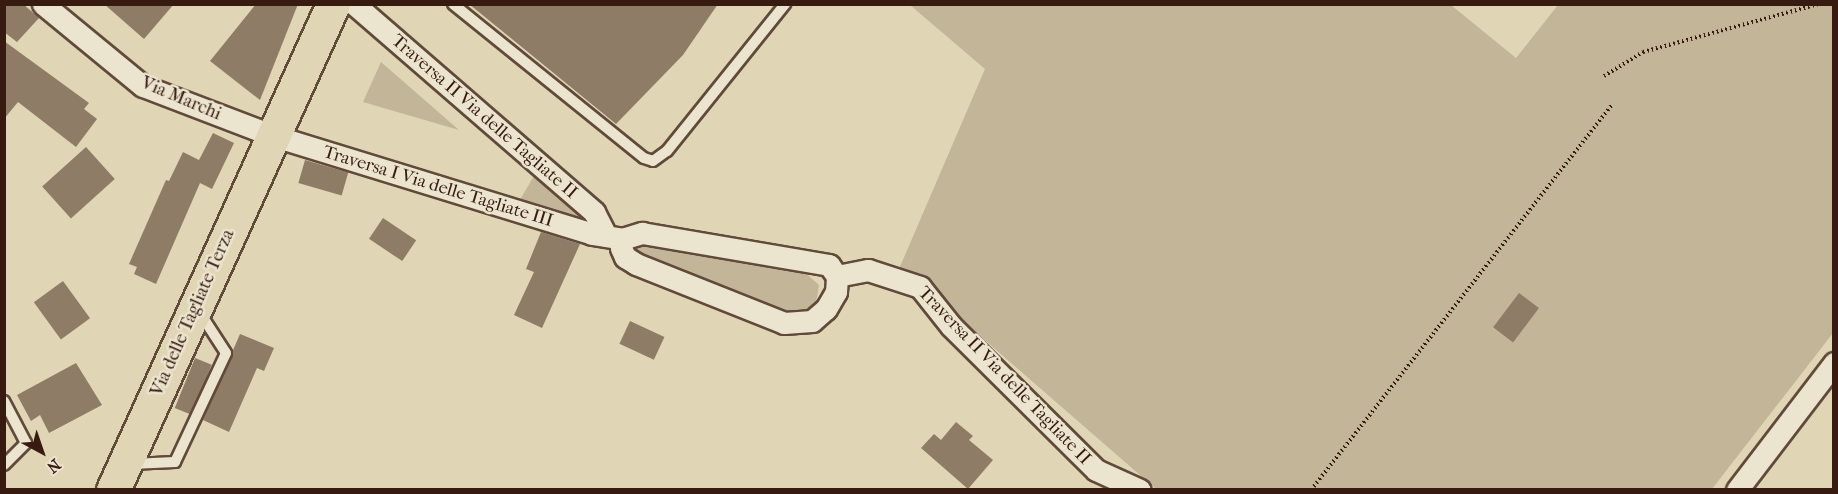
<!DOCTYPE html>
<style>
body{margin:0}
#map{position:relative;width:1838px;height:494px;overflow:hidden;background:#e0d5b4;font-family:"IM FELL French Canon",serif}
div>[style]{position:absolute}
.green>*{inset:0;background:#c3b598}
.building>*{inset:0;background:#8f7c66;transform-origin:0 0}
.path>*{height:4px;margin-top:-2px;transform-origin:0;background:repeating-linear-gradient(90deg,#371b11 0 1.5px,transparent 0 4.5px)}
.roads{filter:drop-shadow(2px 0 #614a3a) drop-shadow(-2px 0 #614a3a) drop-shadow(0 2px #614a3a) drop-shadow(0 -2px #614a3a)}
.lane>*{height:10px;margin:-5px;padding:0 5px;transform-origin:5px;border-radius:5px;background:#ebe4ce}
.street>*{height:21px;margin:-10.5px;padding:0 10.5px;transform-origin:10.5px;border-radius:10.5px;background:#ebe4ce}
.primary>*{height:33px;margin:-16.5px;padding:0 16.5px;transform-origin:16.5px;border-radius:16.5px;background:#e0d5b4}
span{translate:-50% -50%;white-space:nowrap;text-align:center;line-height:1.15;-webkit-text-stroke:5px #ebe4ce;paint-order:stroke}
.street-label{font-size:18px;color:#371b11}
.frame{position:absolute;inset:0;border:6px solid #371b11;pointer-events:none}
.north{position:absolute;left:12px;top:422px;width:60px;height:60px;-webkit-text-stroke:4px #ebe4ce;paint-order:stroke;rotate:140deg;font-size:16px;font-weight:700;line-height:24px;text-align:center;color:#371b11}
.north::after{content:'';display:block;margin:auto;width:21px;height:27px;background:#371b11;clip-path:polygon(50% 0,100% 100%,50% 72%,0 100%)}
</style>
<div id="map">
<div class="green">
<i style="clip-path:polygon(910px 5px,1451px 5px,1516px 58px,1558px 5px,1833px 5px,1833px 333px,1712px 489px,1156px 489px,949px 309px,922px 274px,899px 269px,985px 69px)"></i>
<i style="clip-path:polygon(381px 62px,459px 130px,363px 102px)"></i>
<i style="clip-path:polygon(535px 174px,585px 219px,586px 225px,517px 205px)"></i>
<i style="clip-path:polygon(641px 241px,802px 270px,819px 285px,816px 303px,808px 314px,796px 316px,640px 260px,634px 249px)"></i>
</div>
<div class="building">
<i style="clip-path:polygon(4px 4px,23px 4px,39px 18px,17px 42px,4px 32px)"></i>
<i style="clip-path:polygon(104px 4px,174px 4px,144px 39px)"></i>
<i style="clip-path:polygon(256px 4px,298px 4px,260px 100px,210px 61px)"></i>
<i style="clip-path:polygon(469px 4px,718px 4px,683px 55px,616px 124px)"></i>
<i style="clip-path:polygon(4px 41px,89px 103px,84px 109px,97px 119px,76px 147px,18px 102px,4px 119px)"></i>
<i style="clip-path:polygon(213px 133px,234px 143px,212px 189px,200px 183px,156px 284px,134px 274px,137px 267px,129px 264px,166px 180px,169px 181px,183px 152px,199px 160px)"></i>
<i style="left:86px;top:147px;width:43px;height:59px;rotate:48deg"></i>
<i style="left:305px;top:160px;width:45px;height:24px;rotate:16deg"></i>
<i style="left:383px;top:218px;width:40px;height:25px;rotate:34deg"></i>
<i style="clip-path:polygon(541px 232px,580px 244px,542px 328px,514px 315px,534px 272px,526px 269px)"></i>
<i style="left:63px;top:281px;width:46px;height:36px;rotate:54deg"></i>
<i style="left:1519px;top:293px;width:25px;height:43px;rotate:37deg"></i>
<i style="left:630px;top:321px;width:38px;height:25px;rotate:25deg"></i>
<i style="clip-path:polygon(240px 334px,274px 348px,264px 371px,257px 368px,229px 432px,203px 420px)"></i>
<i style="left:195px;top:358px;width:18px;height:54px;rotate:22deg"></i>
<i style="clip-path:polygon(76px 363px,102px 405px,49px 433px,40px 415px,31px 421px,17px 395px)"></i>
<i style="clip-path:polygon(956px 422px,973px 436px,969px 440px,993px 460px,968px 489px,921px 448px,934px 434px,941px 440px)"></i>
</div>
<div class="path">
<i style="left:1604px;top:76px;width:46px;rotate:-31.6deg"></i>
<i style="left:1643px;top:52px;width:181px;rotate:-15.3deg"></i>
<i style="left:1311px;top:490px;width:490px;rotate:-52deg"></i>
</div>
<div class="roads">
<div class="lane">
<i style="left:453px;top:4px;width:245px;rotate:38.9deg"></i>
<i style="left:644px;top:158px;width:9px;rotate:18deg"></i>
<i style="left:653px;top:161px;width:17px;rotate:-36deg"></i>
<i style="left:667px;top:151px;width:189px;rotate:-51.2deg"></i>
<i style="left:4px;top:401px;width:47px;rotate:62.4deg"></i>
<i style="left:26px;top:443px;width:31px;rotate:135deg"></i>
<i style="left:131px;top:464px;width:44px;rotate:-2.6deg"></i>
<i style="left:175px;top:462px;width:120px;rotate:-64.9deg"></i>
<i style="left:226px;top:353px;width:48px;rotate:-123deg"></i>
</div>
<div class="street">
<i style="left:43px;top:4px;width:129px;rotate:39.4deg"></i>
<i style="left:143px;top:86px;width:137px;rotate:20.9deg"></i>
<i style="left:271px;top:135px;width:336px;rotate:17.1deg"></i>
<i style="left:592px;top:234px;width:30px;rotate:9deg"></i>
<i style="left:622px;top:239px;width:9px;rotate:96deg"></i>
<i style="left:621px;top:248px;width:10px;rotate:66deg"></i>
<i style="left:625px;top:257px;width:13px;rotate:32deg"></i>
<i style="left:636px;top:264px;width:159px;rotate:21.7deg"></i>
<i style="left:784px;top:323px;width:28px;rotate:-4deg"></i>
<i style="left:812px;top:321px;width:18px;rotate:-41deg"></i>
<i style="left:826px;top:309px;width:20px;rotate:-60deg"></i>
<i style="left:836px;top:292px;width:16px;rotate:-86deg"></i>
<i style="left:354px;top:4px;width:318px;rotate:40.9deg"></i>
<i style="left:594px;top:212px;width:27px;rotate:63deg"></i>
<i style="left:622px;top:239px;width:21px;rotate:-17deg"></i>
<i style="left:642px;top:233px;width:190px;rotate:9.7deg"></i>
<i style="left:829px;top:265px;width:14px;rotate:54deg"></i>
<i style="left:837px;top:276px;width:32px;rotate:-11deg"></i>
<i style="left:868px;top:270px;width:55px;rotate:18.1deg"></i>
<i style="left:920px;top:287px;width:50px;rotate:51.5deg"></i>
<i style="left:951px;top:326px;width:204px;rotate:44.8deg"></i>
<i style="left:1096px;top:470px;width:48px;rotate:24.4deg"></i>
<i style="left:1737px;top:490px;width:160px;rotate:-52.6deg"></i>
</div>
<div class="primary">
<i style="left:113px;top:490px;width:533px;rotate:-65.64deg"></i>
</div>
</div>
<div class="street-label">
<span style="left:181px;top:99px;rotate:23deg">Via Marchi</span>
<span style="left:484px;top:117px;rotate:41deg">Traversa II Via delle Tagliate II</span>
<span style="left:438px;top:187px;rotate:17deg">Traversa I Via delle Tagliate III</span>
<span style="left:193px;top:313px;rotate:-66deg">Via delle Tagliate Terza</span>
<span style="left:1004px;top:376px;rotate:46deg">Traversa II Via delle Tagliate II</span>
</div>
<div class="frame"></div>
<div class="north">N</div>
</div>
